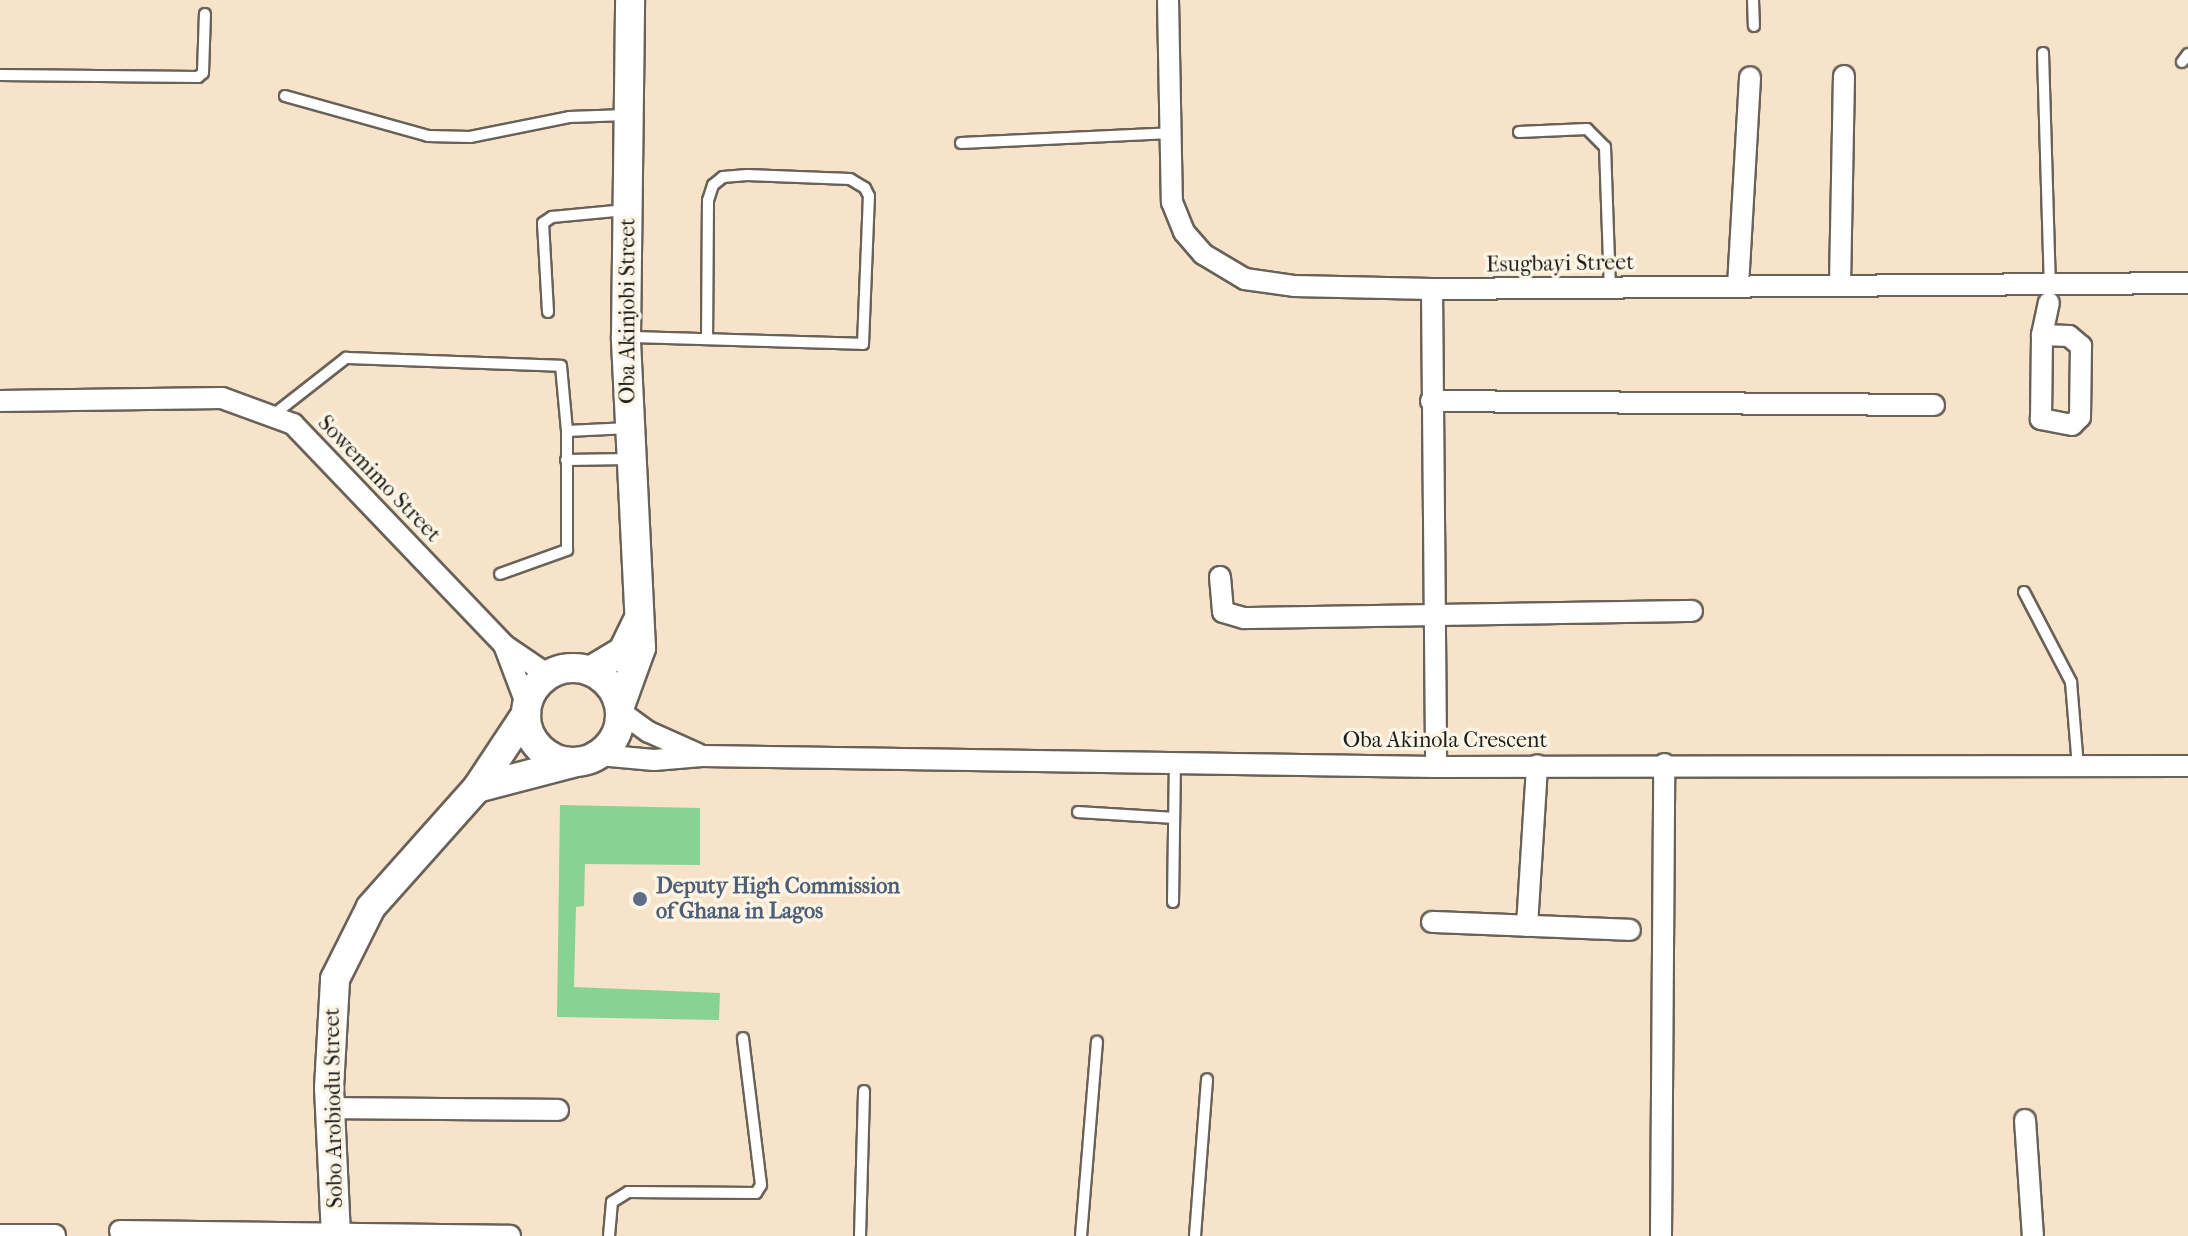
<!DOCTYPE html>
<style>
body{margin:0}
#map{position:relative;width:2188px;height:1236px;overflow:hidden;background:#f7e3ca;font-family:"IM FELL French Canon",serif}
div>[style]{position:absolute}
.green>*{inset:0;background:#87d492}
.roads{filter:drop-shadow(2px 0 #696259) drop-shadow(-2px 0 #696259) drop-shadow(0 2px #696259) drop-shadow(0 -2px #696259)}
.lane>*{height:10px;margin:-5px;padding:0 5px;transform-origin:5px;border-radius:5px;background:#fff}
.street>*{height:20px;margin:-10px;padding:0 10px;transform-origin:10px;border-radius:10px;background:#fff}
.secondary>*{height:28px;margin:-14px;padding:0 14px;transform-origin:14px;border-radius:14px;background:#fff}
.secondary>.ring{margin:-14px;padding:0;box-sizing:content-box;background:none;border:28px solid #fff;border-radius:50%}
.dots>*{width:22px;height:22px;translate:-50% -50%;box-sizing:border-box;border:4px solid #fcf5e5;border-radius:50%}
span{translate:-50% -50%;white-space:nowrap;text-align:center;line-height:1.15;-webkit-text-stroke:7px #fcf5e5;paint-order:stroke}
.street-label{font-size:22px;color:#1c1c1c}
.service-label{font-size:22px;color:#4e5e75;font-weight:700}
.left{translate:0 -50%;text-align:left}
</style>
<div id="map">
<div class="green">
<i style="clip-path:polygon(560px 805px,700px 808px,700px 865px,585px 864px,584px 906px,576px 907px,574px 987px,720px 993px,719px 1020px,557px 1017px)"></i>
</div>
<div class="roads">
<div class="lane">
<i style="left:1753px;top:0;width:26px;rotate:88deg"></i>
<i style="left:2043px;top:53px;width:232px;rotate:88.3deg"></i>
<i style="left:2182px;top:62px;width:10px;rotate:-53deg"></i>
<i style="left:0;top:75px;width:198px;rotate:0.6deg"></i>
<i style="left:198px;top:77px;width:6px;rotate:-39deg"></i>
<i style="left:203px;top:73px;width:59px;rotate:-88.1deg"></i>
<i style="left:285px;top:96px;width:148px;rotate:15.6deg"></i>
<i style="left:428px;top:136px;width:42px;rotate:1.4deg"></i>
<i style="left:470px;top:137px;width:101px;rotate:-11.4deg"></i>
<i style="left:569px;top:117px;width:58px;rotate:-2deg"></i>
<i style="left:1519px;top:132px;width:68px;rotate:-2.5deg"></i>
<i style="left:1587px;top:129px;width:25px;rotate:45deg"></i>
<i style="left:1605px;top:147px;width:140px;rotate:88deg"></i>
<i style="left:961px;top:143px;width:210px;rotate:-2.7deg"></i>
<i style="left:548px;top:312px;width:89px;rotate:-93.2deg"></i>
<i style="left:543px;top:223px;width:11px;rotate:-34deg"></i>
<i style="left:552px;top:217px;width:74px;rotate:-5.4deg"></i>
<i style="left:629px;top:337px;width:234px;rotate:1.7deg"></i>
<i style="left:863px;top:344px;width:148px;rotate:-87.7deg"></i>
<i style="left:869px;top:196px;width:9px;rotate:-117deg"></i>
<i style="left:865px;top:188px;width:17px;rotate:-149deg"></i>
<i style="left:850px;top:179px;width:103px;rotate:-177.8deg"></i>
<i style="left:747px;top:175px;width:24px;rotate:175deg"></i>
<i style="left:723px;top:177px;width:13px;rotate:141deg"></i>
<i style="left:713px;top:185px;width:16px;rotate:108deg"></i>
<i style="left:708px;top:200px;width:138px;rotate:90.4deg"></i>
<i style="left:273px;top:415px;width:93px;rotate:-38deg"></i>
<i style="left:346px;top:358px;width:215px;rotate:2.1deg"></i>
<i style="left:561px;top:366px;width:65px;rotate:84.7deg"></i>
<i style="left:567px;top:431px;width:119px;rotate:90deg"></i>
<i style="left:567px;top:550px;width:71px;rotate:160.3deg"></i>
<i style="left:567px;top:431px;width:62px;rotate:-2.8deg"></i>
<i style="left:566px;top:460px;width:63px;rotate:-0.9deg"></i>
<i style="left:2024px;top:592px;width:102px;rotate:62.4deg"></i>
<i style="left:2071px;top:682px;width:86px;rotate:85.3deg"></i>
<i style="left:1078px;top:812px;width:96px;rotate:3.6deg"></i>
<i style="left:1173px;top:902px;width:140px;rotate:-89.2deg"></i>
<i style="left:609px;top:1236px;width:34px;rotate:-85deg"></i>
<i style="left:612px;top:1202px;width:19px;rotate:-32deg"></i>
<i style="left:628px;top:1192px;width:128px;rotate:0.4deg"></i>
<i style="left:756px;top:1193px;width:9px;rotate:-58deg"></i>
<i style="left:761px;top:1185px;width:148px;rotate:-97deg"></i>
<i style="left:860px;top:1236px;width:145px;rotate:-88.4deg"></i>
<i style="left:1081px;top:1236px;width:195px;rotate:-85.3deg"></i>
<i style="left:1195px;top:1236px;width:157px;rotate:-85.6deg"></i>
</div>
<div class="street">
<i style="left:1168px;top:0;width:202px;rotate:88.9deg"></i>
<i style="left:1172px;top:202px;width:32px;rotate:68deg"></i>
<i style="left:1184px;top:232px;width:29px;rotate:49deg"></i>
<i style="left:1203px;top:254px;width:49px;rotate:30.8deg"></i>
<i style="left:1245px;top:279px;width:49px;rotate:8.1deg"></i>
<i style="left:1294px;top:286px;width:138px;rotate:1.2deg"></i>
<i style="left:1432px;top:289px;width:756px;rotate:-0.45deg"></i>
<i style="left:1840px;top:284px;width:208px;rotate:-88.9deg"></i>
<i style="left:1738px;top:286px;width:209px;rotate:-86.7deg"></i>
<i style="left:1432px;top:289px;width:478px;rotate:89.5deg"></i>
<i style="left:2042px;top:335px;width:27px;rotate:2deg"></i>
<i style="left:2069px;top:336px;width:16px;rotate:40deg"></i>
<i style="left:2081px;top:346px;width:71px;rotate:90.8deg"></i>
<i style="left:2080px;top:417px;width:11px;rotate:135deg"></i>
<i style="left:2072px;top:425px;width:32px;rotate:-169deg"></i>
<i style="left:2041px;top:419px;width:84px;rotate:-89.3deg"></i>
<i style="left:2042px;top:335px;width:33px;rotate:-78deg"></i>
<i style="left:0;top:401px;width:222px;rotate:-0.8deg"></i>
<i style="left:222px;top:398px;width:76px;rotate:20.1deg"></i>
<i style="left:293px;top:424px;width:306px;rotate:46.3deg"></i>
<i style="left:504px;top:645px;width:53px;rotate:34.3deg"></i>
<i style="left:1431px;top:401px;width:503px;rotate:0.46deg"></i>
<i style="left:1220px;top:577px;width:35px;rotate:85deg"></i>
<i style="left:1223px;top:612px;width:22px;rotate:16deg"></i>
<i style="left:1244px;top:618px;width:448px;rotate:-0.9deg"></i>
<i style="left:504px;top:645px;width:65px;rotate:69.3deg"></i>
<i style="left:621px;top:712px;width:34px;rotate:36deg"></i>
<i style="left:649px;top:732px;width:54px;rotate:24.2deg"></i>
<i style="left:599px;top:755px;width:55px;rotate:5.2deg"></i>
<i style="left:654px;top:760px;width:48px;rotate:-4.8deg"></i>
<i style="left:702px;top:756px;width:734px;rotate:0.86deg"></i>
<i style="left:1436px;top:767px;width:752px;rotate:-0.08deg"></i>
<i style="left:1432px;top:922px;width:198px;rotate:2.3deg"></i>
<i style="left:1527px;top:926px;width:161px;rotate:-86.4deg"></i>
<i style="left:329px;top:1108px;width:229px;rotate:0.5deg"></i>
<i style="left:2025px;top:1120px;width:116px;rotate:86.1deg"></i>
<i style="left:120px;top:1231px;width:390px;rotate:0.7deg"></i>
<i style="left:0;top:1235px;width:55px"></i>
<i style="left:1661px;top:1236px;width:472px;rotate:-89.6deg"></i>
</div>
<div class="secondary">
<i class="ring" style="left:526px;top:668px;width:66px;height:66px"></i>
<i style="left:590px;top:671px;width:39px;rotate:-31deg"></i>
<i style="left:623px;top:651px;width:32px;rotate:-64deg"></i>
<i style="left:620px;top:706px;width:62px;rotate:-70.1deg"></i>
<i style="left:641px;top:648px;width:311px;rotate:-92.8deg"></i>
<i style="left:626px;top:337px;width:337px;rotate:-89.3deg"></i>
<i style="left:477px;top:788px;width:102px;rotate:-14.7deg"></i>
<i style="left:336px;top:1236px;width:148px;rotate:-92.7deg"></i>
<i style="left:329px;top:1088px;width:109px;rotate:-86.8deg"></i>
<i style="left:335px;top:979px;width:80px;rotate:-63.4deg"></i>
<i style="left:371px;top:907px;width:159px;rotate:-48.3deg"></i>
<i style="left:477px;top:788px;width:89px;rotate:-56.5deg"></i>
</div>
</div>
<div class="dots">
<i style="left:640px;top:899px;background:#5c6f8a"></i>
</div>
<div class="street-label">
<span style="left:1560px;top:264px;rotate:-1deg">Esugbayi Street</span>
<span style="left:628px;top:311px;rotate:-90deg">Oba Akinjobi Street</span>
<span style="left:379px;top:479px;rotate:46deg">Sowemimo Street</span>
<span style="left:1445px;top:741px">Oba Akinola Crescent</span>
<span style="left:334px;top:1108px;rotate:-91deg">Sobo Arobiodu Street</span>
</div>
<div class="service-label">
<span class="left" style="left:656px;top:899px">Deputy High Commission<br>of Ghana in Lagos</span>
</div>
</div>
